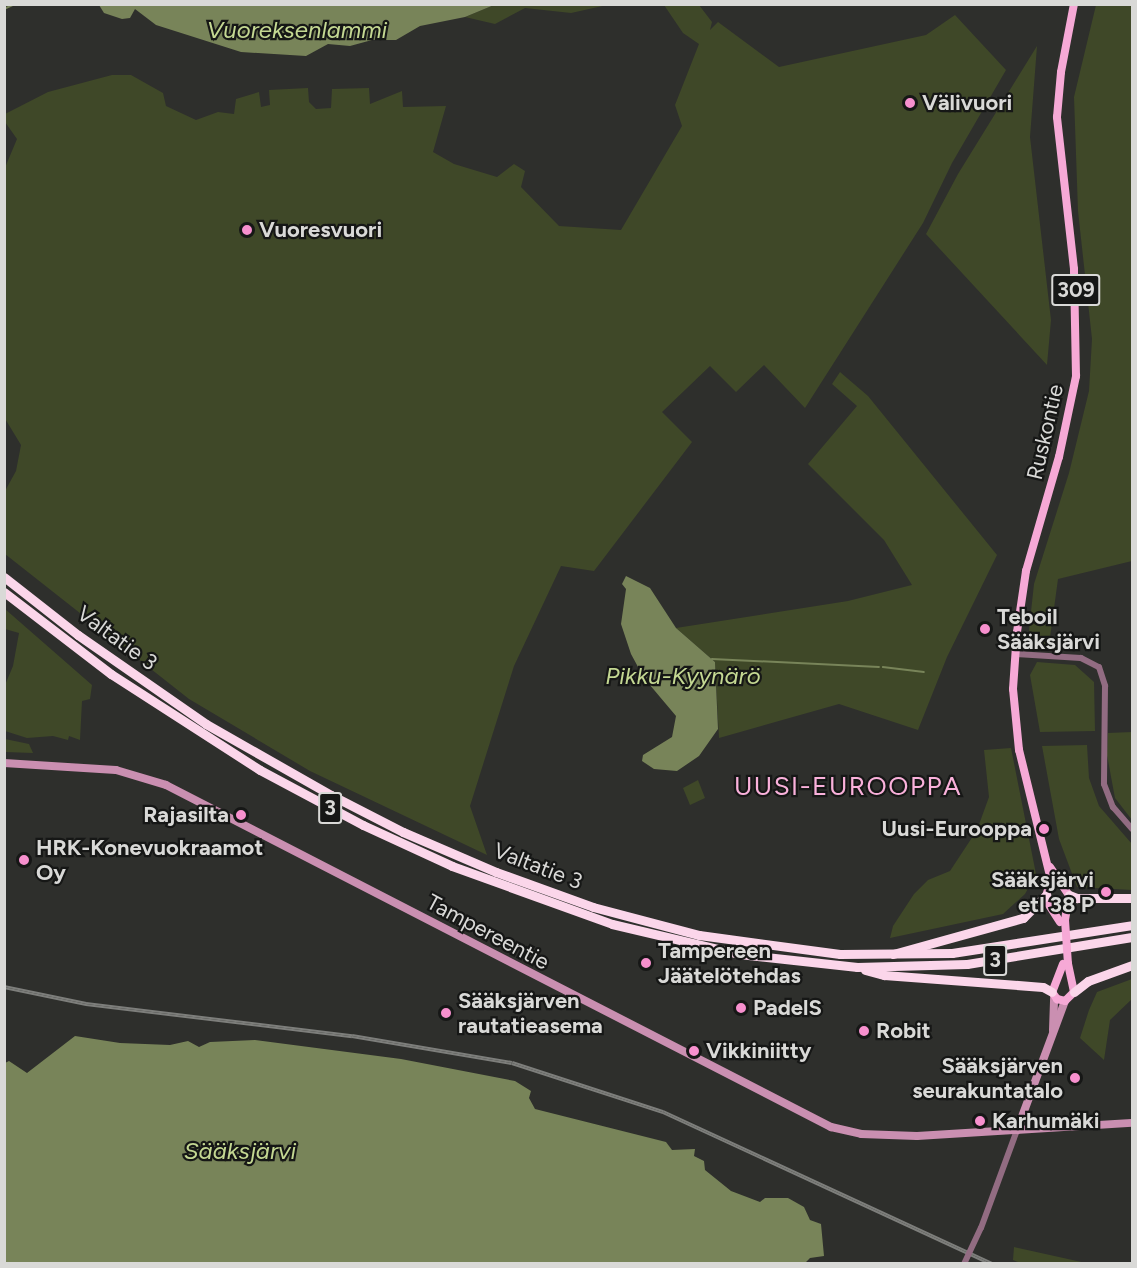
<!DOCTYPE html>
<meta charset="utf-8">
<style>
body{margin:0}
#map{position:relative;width:1137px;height:1268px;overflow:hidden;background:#2e2f2c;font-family:Figtree,sans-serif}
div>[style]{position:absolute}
.green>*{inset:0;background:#3f4828}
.water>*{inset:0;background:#788459}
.stream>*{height:1.5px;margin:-0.75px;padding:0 0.75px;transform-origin:0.75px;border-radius:0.75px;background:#788459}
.tertiary>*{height:6px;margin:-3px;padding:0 3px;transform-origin:3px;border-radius:3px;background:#926c82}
.secondary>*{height:8px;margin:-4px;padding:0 4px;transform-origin:4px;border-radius:4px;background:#ca8fb1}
.primary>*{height:8px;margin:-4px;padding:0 4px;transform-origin:4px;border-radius:4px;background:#f6a9d6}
.motorway>*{height:9px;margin:-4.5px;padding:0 4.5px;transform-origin:4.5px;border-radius:4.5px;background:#fbd6ea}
.rail>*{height:4px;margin-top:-2px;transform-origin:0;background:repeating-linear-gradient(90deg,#161716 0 4.5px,#7d7e7b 0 9px);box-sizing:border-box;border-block:2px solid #7d7e7b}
.tertiary-bridge>*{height:6px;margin:-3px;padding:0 3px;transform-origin:3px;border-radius:3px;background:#926c82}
.primary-bridge>*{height:8px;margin:-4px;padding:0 4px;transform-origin:4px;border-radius:4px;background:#f6a9d6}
.dots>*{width:16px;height:16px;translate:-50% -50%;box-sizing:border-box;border:3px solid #161716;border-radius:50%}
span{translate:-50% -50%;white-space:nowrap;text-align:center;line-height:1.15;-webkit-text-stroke:4.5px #161716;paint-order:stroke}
.shield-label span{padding:2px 4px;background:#161716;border:2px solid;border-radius:4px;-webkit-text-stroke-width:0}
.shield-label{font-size:21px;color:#d9d9d7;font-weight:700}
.poi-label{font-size:22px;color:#d9d9d7;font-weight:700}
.left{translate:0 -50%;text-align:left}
.right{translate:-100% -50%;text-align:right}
.street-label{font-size:22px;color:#d9d9d7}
.water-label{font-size:24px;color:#c4d892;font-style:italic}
.quarter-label{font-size:26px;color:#fab1db;letter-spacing:1.5px}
.frame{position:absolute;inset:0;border:6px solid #d9d9d7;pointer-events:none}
</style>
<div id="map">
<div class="green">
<i style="clip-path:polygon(494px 5px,607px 5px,571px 13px,525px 8px,495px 24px,465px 17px)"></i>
<i style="clip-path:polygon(664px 5px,699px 5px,712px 22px,710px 30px,718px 22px,779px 67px,926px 35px,955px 15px,1006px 70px,952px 163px,923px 223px,805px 408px,764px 365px,736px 392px,710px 366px,662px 412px,692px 442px,594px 571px,561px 566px,514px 666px,470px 806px,487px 855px,310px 771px,189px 699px,5px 554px,5px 491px,16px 471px,21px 445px,4px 417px,4px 170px,17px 139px,5px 122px,5px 114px,48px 92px,112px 75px,131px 75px,163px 93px,166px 106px,196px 120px,218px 112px,234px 114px,236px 99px,259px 92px,261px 107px,270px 105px,269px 90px,308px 88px,309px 102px,316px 109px,331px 108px,332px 89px,369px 88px,370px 104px,402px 91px,403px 107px,446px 106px,433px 152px,454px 164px,497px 177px,514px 164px,525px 171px,521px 187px,559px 226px,621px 230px,682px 126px,675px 105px,699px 44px,683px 33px)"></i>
<i style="clip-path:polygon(1096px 5px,1132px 5px,1132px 561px,1058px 579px,1049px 645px,1034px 644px,1029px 630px,1034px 584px,1069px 473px,1089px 391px,1092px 339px,1078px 211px,1074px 97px)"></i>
<i style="clip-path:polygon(1037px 46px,1030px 137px,1051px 320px,1047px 365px,926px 234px,958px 174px)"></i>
<i style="clip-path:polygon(840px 372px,868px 396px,997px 555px,947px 657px,918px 730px,839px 704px,719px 738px,715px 662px,676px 628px,848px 601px,912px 585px,884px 540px,808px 464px,857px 406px,832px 384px)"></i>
<i style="clip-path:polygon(5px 609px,92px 685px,90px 699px,82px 701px,80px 740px,69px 736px,68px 740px,53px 736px,27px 738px,5px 731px,5px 685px,13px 666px,19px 633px,5px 629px)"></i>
<i style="clip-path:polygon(1037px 662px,1075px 665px,1094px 682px,1095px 731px,1040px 732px,1030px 675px)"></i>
<i style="clip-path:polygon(1132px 732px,1132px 820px,1115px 798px,1107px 755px,1108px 733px)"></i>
<i style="clip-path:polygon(5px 739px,29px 744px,33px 753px,5px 752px)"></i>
<i style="clip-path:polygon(1087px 745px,1089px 778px,1099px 806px,1132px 844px,1132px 890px,1077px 887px,1059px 839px,1042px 746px)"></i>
<i style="clip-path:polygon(1011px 748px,1036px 874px,1025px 894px,1003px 914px,890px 938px,893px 926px,914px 894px,928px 880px,950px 871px,977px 830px,989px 797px,984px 750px)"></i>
<i style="clip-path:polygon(698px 780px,705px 798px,690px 805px,683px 788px)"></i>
<i style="clip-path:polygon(1132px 979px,1132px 999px,1110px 1020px,1104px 1060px,1080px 1038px,1089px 1010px,1097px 992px)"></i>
<i style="clip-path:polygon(1014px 1247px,1086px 1263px,1020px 1263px,1013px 1260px)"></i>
</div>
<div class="water">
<i style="clip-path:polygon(99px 5px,100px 4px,494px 5px,465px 17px,420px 26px,396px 40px,372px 40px,350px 46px,328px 44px,306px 56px,241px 52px,156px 25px,135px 9px,130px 18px,122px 19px,104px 13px)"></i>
<i style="clip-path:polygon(626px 576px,650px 588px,676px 628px,715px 662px,718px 729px,699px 756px,677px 771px,654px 769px,642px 761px,643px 755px,672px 737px,676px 716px,644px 678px,631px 654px,621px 624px,626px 589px,622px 584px)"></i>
<i style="clip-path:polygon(75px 1036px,120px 1043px,170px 1045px,188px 1041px,199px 1047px,210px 1042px,255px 1040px,401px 1059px,515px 1081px,531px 1091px,529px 1098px,535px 1109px,666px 1142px,672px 1150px,695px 1149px,694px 1156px,704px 1161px,705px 1170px,731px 1191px,760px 1202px,765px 1198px,788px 1198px,804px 1207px,810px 1220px,821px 1224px,824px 1256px,810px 1258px,804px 1264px,5px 1263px,5px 1063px,9px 1061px,27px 1073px)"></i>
</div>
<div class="stream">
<i style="left:4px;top:9px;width:12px;rotate:-24deg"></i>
<i style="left:712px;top:659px;width:167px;rotate:2.7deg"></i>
<i style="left:883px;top:667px;width:41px;rotate:7deg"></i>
</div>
<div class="tertiary">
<i style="left:1015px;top:654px;width:66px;rotate:3.5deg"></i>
<i style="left:1081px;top:658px;width:20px;rotate:27deg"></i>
<i style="left:1099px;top:667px;width:20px;rotate:72deg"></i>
<i style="left:1105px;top:686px;width:98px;rotate:90.6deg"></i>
<i style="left:1104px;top:784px;width:25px;rotate:69deg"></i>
<i style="left:1113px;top:807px;width:29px;rotate:49deg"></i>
<i style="left:981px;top:1228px;width:104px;rotate:-69.8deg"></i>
</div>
<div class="secondary">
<i style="left:4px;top:763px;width:112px;rotate:3.6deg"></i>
<i style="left:116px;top:770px;width:52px;rotate:16.7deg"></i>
<i style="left:166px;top:785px;width:748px;rotate:27.22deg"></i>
<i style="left:831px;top:1127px;width:31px;rotate:13deg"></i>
<i style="left:861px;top:1134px;width:56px;rotate:2deg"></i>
<i style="left:917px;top:1136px;width:215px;rotate:-3.5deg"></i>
<i style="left:1053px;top:1030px;width:32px;rotate:-88deg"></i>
<i style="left:1017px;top:1130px;width:138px;rotate:-69.6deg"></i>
</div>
<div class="primary">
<i style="left:1050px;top:867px;width:34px;rotate:56deg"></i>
<i style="left:1069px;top:895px;width:25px;rotate:99deg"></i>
<i style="left:1060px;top:922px;width:27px;rotate:-123deg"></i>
<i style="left:1045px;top:899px;width:20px;rotate:-72deg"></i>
<i style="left:1051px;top:880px;width:134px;rotate:-103.8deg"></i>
<i style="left:1019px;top:750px;width:61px;rotate:-95.6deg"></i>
<i style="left:1013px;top:689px;width:57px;rotate:-86deg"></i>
<i style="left:1017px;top:632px;width:62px;rotate:-81.6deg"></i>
<i style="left:1026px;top:571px;width:119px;rotate:-73.9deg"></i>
<i style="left:1059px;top:457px;width:83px;rotate:-78.1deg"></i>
<i style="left:1076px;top:376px;width:107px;rotate:-91.1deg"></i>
<i style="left:1074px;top:269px;width:153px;rotate:-96.4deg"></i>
<i style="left:1057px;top:117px;width:45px;rotate:-84.9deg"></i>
<i style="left:1061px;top:72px;width:69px;rotate:-79.2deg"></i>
<i style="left:1063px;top:964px;width:30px;rotate:111deg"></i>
<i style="left:1052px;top:992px;width:9px;rotate:54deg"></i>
<i style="left:1057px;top:999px;width:8px;rotate:14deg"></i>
<i style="left:1065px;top:1001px;width:13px;rotate:-45deg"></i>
<i style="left:1074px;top:992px;width:29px;rotate:-102deg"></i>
</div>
<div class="motorway">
<i style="left:4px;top:577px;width:94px;rotate:38.1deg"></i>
<i style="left:78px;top:635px;width:156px;rotate:34.8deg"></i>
<i style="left:206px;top:724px;width:144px;rotate:29.6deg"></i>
<i style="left:331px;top:795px;width:81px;rotate:27.2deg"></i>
<i style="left:403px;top:832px;width:101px;rotate:23.3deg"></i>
<i style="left:496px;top:872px;width:103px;rotate:19.8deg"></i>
<i style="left:593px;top:907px;width:110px;rotate:14.8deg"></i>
<i style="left:699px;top:935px;width:142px;rotate:7.7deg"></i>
<i style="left:840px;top:954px;width:112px;rotate:-0.5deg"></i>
<i style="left:952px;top:953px;width:182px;rotate:-8.8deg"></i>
<i style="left:4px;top:592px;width:135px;rotate:37.5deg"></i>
<i style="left:111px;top:674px;width:177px;rotate:32.8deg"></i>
<i style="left:260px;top:770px;width:117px;rotate:28.1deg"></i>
<i style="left:363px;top:825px;width:98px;rotate:24.7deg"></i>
<i style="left:452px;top:866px;width:170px;rotate:19.9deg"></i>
<i style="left:612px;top:924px;width:130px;rotate:13.3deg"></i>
<i style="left:739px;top:954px;width:119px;rotate:6.3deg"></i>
<i style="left:857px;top:967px;width:110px;rotate:-1.6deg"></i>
<i style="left:967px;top:964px;width:167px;rotate:-9.3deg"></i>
<i style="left:1069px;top:895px;width:9px;rotate:21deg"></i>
<i style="left:1077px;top:898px;width:55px"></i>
<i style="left:893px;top:954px;width:135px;rotate:-15.5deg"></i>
<i style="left:1023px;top:918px;width:33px;rotate:-45deg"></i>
<i style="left:865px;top:970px;width:20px;rotate:15deg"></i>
<i style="left:884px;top:975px;width:159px;rotate:4.3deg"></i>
<i style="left:1043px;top:987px;width:10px;rotate:29deg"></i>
<i style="left:1074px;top:992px;width:18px;rotate:-38deg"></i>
<i style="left:1088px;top:981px;width:47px;rotate:-20deg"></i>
</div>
<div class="rail">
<i style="left:4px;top:987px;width:84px;rotate:11.7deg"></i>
<i style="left:86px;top:1004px;width:268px;rotate:6.9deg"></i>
<i style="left:352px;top:1036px;width:162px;rotate:9.6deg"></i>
<i style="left:512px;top:1063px;width:159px;rotate:18deg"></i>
<i style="left:663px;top:1112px;width:362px;rotate:24.8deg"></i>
</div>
<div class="tertiary-bridge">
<i style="left:964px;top:1264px;width:40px;rotate:-65deg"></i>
</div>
<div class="primary-bridge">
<i style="left:1065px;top:920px;width:44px;rotate:86.1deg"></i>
</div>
<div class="dots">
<i style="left:910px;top:103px;background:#f790ce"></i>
<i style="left:247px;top:230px;background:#f790ce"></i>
<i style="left:985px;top:629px;background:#f790ce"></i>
<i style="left:241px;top:815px;background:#f790ce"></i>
<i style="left:1044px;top:829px;background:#f790ce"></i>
<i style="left:24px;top:860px;background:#f790ce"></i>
<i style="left:1106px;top:892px;background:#f790ce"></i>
<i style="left:646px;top:963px;background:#f790ce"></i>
<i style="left:741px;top:1008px;background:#f790ce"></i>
<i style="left:446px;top:1013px;background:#f790ce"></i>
<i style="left:864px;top:1031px;background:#f790ce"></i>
<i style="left:694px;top:1051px;background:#f790ce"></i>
<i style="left:1075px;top:1078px;background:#f790ce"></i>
<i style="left:980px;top:1121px;background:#f790ce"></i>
</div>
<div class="shield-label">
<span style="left:1076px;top:290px">309</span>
<span style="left:330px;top:808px">3</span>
<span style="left:995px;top:960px">3</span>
</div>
<div class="poi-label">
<span class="left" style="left:922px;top:103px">Välivuori</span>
<span class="left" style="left:259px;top:230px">Vuoresvuori</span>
<span class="left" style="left:997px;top:629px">Teboil<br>Sääksjärvi</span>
<span class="right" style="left:229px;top:815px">Rajasilta</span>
<span class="right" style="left:1032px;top:829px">Uusi-Eurooppa</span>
<span class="left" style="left:36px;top:860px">HRK-Konevuokraamot<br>Oy</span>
<span class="right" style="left:1094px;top:892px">Sääksjärvi<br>etl 38 P</span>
<span class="left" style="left:658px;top:963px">Tampereen<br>Jäätelötehdas</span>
<span class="left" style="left:458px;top:1013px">Sääksjärven<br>rautatieasema</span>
<span class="left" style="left:753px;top:1008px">PadelS</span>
<span class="left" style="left:876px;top:1031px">Robit</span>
<span class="left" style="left:706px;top:1051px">Vikkiniitty</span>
<span class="right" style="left:1063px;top:1078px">Sääksjärven<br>seurakuntatalo</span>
<span class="left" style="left:992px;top:1121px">Karhumäki</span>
</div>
<div class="street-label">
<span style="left:1045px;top:432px;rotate:-77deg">Ruskontie</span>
<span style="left:117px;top:638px;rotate:36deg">Valtatie 3</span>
<span style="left:538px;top:866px;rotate:21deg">Valtatie 3</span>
<span style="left:488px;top:932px;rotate:28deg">Tampereentie</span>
</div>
<div class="water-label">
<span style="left:297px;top:30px">Vuoreksenlammi</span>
<span style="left:683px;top:676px">Pikku-Kyynärö</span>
<span style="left:240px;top:1151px">Sääksjärvi</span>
</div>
<div class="quarter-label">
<span style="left:848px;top:787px">UUSI-EUROOPPA</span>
</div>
<div class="frame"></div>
</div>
